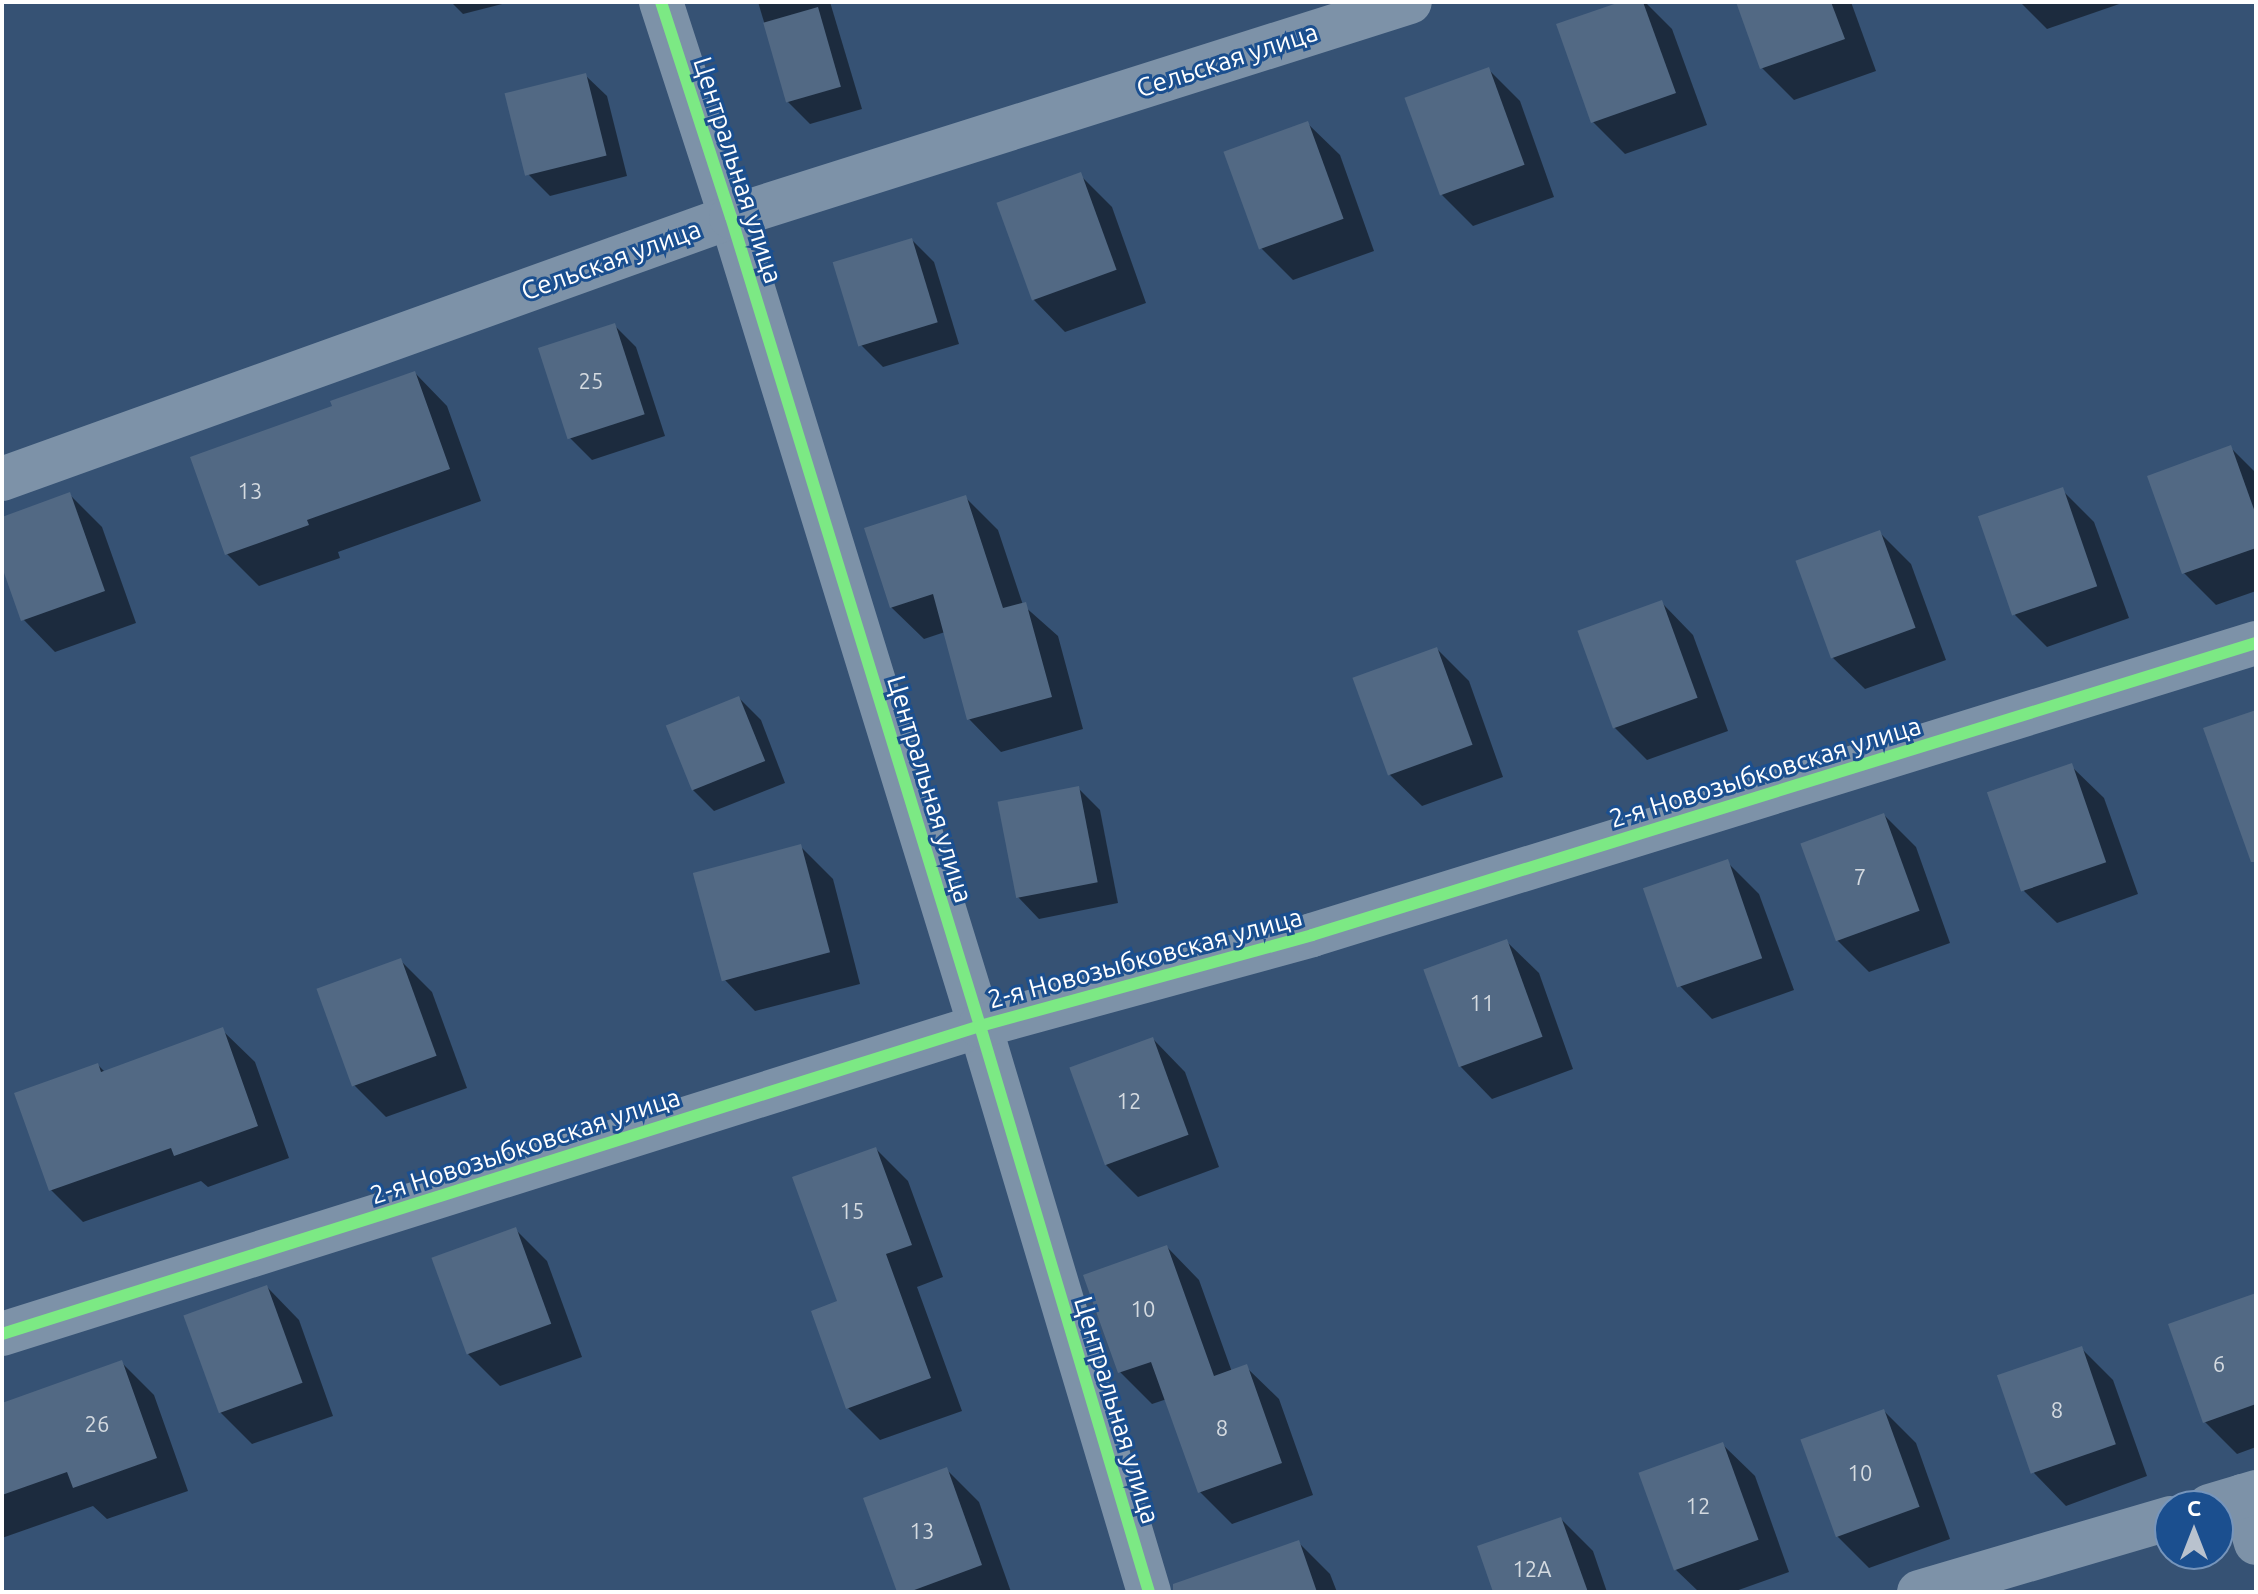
<!DOCTYPE html>
<meta charset="utf-8">
<style>
body{margin:0}
#map{position:relative;width:2258px;height:1594px;overflow:hidden;background:#365274;font-family:Ubuntu,sans-serif}
div>[style]{position:absolute}
.shadow>*{inset:0;background:#0007}
.building>*{inset:0;background:#526984;transform-origin:0 0}
.minor>*{height:44px;margin:-22px;padding:0 22px;transform-origin:22px;border-radius:22px;background:#7d92a8}
.cycleway>*{height:12px;margin:-6px;padding:0 6px;transform-origin:6px;border-radius:6px;background:#7ce984}
span{translate:-50% -50%;white-space:nowrap;text-align:center;line-height:1.15;-webkit-text-stroke:6px #1b4f8f;paint-order:stroke}
.number-label{font-size:22px;color:#d4dae0}
.number-label span{-webkit-text-stroke-width:0}
.street-label{font-size:26px;color:#fff}
.frame{position:absolute;inset:0;border:4px solid #fff;pointer-events:none}
.north{position:absolute;left:2154px;top:1490px;width:80px;height:80px;box-sizing:border-box;background:#1b4f8f;border:2px solid #7695bc;border-radius:50%;rotate:0deg;font-size:22px;font-weight:700;line-height:32px;text-align:center;color:#fff}
.north::after{content:'';display:block;margin:auto;width:28px;height:36px;background:#b9c2ce;clip-path:polygon(50% 0,100% 100%,50% 72%,0 100%)}
</style>
<div id="map">
<div class="shadow">
<i style="clip-path:polygon(451px 2px,510px 2px,463px 14px)"></i>
<i style="clip-path:polygon(758px 2px,830px 2px,862px 109px,810px 124px,788px 102px)"></i>
<i style="clip-path:polygon(1626px 2px,1645px 2px,1672px 29px,1707px 125px,1625px 154px,1593px 122px)"></i>
<i style="clip-path:polygon(1738px 2px,1851px 2px,1876px 71px,1794px 100px,1762px 68px)"></i>
<i style="clip-path:polygon(2020px 2px,2125px 2px,2047px 29px)"></i>
<i style="clip-path:polygon(1488px 69px,1520px 101px,1554px 197px,1473px 226px,1441px 194px)"></i>
<i style="clip-path:polygon(585px 75px,607px 96px,627px 176px,550px 196px,528px 174px)"></i>
<i style="clip-path:polygon(1307px 123px,1340px 155px,1374px 251px,1293px 280px,1261px 248px)"></i>
<i style="clip-path:polygon(1080px 175px,1112px 207px,1146px 303px,1065px 332px,1033px 299px)"></i>
<i style="clip-path:polygon(912px 240px,934px 262px,959px 344px,883px 367px,861px 345px)"></i>
<i style="clip-path:polygon(614px 325px,636px 347px,665px 436px,592px 460px,570px 438px)"></i>
<i style="clip-path:polygon(415px 373px,447px 406px,481px 501px,338px 552px,340px 558px,259px 586px,227px 554px,335px 408px)"></i>
<i style="clip-path:polygon(2231px 448px,2256px 473px,2256px 591px,2216px 605px,2184px 573px)"></i>
<i style="clip-path:polygon(2062px 490px,2094px 522px,2129px 618px,2047px 647px,2015px 615px)"></i>
<i style="clip-path:polygon(70px 495px,102px 527px,136px 623px,55px 652px,23px 619px,2px 561px,2px 519px)"></i>
<i style="clip-path:polygon(966px 498px,998px 530px,1023px 605px,1058px 636px,1083px 729px,1001px 752px,969px 719px,945px 632px,924px 639px,891px 607px)"></i>
<i style="clip-path:polygon(1879px 532px,1911px 564px,1946px 660px,1865px 689px,1832px 657px)"></i>
<i style="clip-path:polygon(1661px 602px,1693px 635px,1728px 731px,1647px 760px,1614px 727px)"></i>
<i style="clip-path:polygon(1437px 649px,1469px 681px,1503px 777px,1422px 806px,1389px 774px)"></i>
<i style="clip-path:polygon(739px 698px,761px 720px,785px 783px,714px 811px,692px 789px)"></i>
<i style="clip-path:polygon(2071px 766px,2104px 798px,2138px 894px,2057px 923px,2024px 891px)"></i>
<i style="clip-path:polygon(1078px 788px,1100px 810px,1118px 903px,1039px 919px,1018px 897px)"></i>
<i style="clip-path:polygon(1884px 815px,1916px 847px,1950px 943px,1869px 972px,1837px 940px)"></i>
<i style="clip-path:polygon(800px 846px,833px 879px,860px 984px,755px 1011px,723px 978px)"></i>
<i style="clip-path:polygon(1727px 862px,1759px 894px,1794px 990px,1712px 1019px,1680px 986px)"></i>
<i style="clip-path:polygon(1506px 941px,1539px 973px,1573px 1069px,1492px 1099px,1460px 1066px,1425px 970px)"></i>
<i style="clip-path:polygon(400px 960px,432px 992px,467px 1088px,386px 1117px,354px 1085px)"></i>
<i style="clip-path:polygon(222px 1030px,255px 1062px,289px 1158px,208px 1187px,201px 1181px,83px 1222px,51px 1190px,98px 1065px,105px 1072px)"></i>
<i style="clip-path:polygon(1153px 1039px,1185px 1072px,1219px 1167px,1138px 1197px,1106px 1165px)"></i>
<i style="clip-path:polygon(876px 1149px,908px 1181px,943px 1277px,917px 1287px,962px 1411px,880px 1440px,848px 1408px,840px 1302px)"></i>
<i style="clip-path:polygon(515px 1229px,547px 1261px,582px 1357px,500px 1386px,468px 1354px)"></i>
<i style="clip-path:polygon(1167px 1247px,1199px 1280px,1232px 1372px,1246px 1367px,1279px 1399px,1313px 1495px,1232px 1524px,1199px 1491px,1167px 1399px,1152px 1404px,1120px 1372px)"></i>
<i style="clip-path:polygon(267px 1287px,299px 1320px,333px 1416px,252px 1444px,220px 1412px)"></i>
<i style="clip-path:polygon(2256px 1301px,2256px 1447px,2237px 1454px,2205px 1422px)"></i>
<i style="clip-path:polygon(2081px 1348px,2113px 1380px,2147px 1476px,2066px 1506px,2034px 1473px)"></i>
<i style="clip-path:polygon(121px 1362px,154px 1395px,188px 1491px,107px 1519px,93px 1506px,2px 1538px,2px 1405px)"></i>
<i style="clip-path:polygon(1884px 1411px,1916px 1443px,1950px 1539px,1869px 1568px,1837px 1536px)"></i>
<i style="clip-path:polygon(1722px 1444px,1755px 1476px,1789px 1572px,1733px 1592px,1699px 1592px,1675px 1569px)"></i>
<i style="clip-path:polygon(946px 1469px,979px 1502px,1011px 1592px,899px 1592px)"></i>
<i style="clip-path:polygon(1561px 1519px,1593px 1551px,1607px 1592px,1495px 1592px)"></i>
<i style="clip-path:polygon(1298px 1542px,1330px 1574px,1337px 1592px,1224px 1592px)"></i>
</div>
<div class="building">
<i style="clip-path:polygon(1620px 2px,1643px 2px,1676px 93px,1591px 123px,1556px 24px)"></i>
<i style="clip-path:polygon(1736px 2px,1831px 2px,1845px 39px,1760px 69px)"></i>
<i style="left:818px;top:7px;width:83px;height:57px;rotate:74deg"></i>
<i style="left:1489px;top:67px;width:104px;height:90px;rotate:70deg"></i>
<i style="left:586px;top:73px;width:85px;height:84px;rotate:76deg"></i>
<i style="left:1308px;top:121px;width:104px;height:90px;rotate:70deg"></i>
<i style="left:1081px;top:172px;width:104px;height:90px;rotate:70deg"></i>
<i style="left:912px;top:238px;width:88px;height:83px;rotate:73deg"></i>
<i style="left:615px;top:323px;width:96px;height:81px;rotate:72deg"></i>
<i style="clip-path:polygon(415px 371px,450px 469px,307px 520px,309px 525px,225px 555px,190px 457px,332px 406px,330px 401px)"></i>
<i style="clip-path:polygon(2231px 445px,2256px 515px,2256px 548px,2182px 574px,2147px 476px)"></i>
<i style="left:2063px;top:487px;width:105px;height:90px;rotate:71deg"></i>
<i style="clip-path:polygon(70px 492px,105px 591px,21px 621px,2px 567px,2px 517px)"></i>
<i style="clip-path:polygon(966px 495px,1003px 608px,1026px 602px,1052px 697px,967px 720px,933px 594px,890px 608px,864px 528px)"></i>
<i style="left:1880px;top:530px;width:104px;height:90px;rotate:70deg"></i>
<i style="left:1662px;top:600px;width:104px;height:90px;rotate:70deg"></i>
<i style="left:1437px;top:647px;width:104px;height:90px;rotate:70deg"></i>
<i style="left:739px;top:696px;width:70px;height:79px;rotate:68deg"></i>
<i style="clip-path:polygon(2256px 710px,2256px 862px,2251px 862px,2203px 728px)"></i>
<i style="left:2072px;top:763px;width:105px;height:90px;rotate:71deg"></i>
<i style="left:1079px;top:786px;width:98px;height:83px;rotate:79deg"></i>
<i style="left:1884px;top:813px;width:104px;height:89px;rotate:70deg"></i>
<i style="left:801px;top:844px;width:112px;height:112px;rotate:75deg"></i>
<i style="left:1728px;top:859px;width:105px;height:90px;rotate:71deg"></i>
<i style="left:1507px;top:939px;width:104px;height:89px;rotate:70deg"></i>
<i style="left:401px;top:958px;width:104px;height:90px;rotate:70deg"></i>
<i style="clip-path:polygon(223px 1027px,258px 1126px,174px 1156px,171px 1148px,49px 1191px,14px 1093px,98px 1063px,101px 1072px)"></i>
<i style="left:1153px;top:1037px;width:104px;height:89px;rotate:70deg"></i>
<i style="clip-path:polygon(876px 1147px,912px 1245px,886px 1254px,931px 1378px,846px 1409px,811px 1311px,837px 1301px,792px 1177px)"></i>
<i style="left:516px;top:1227px;width:103px;height:90px;rotate:70deg"></i>
<i style="clip-path:polygon(1167px 1245px,1214px 1376px,1247px 1364px,1282px 1463px,1198px 1493px,1151px 1362px,1118px 1373px,1083px 1275px)"></i>
<i style="left:267px;top:1285px;width:104px;height:89px;rotate:70deg"></i>
<i style="clip-path:polygon(2256px 1293px,2256px 1404px,2203px 1423px,2168px 1324px)"></i>
<i style="left:2082px;top:1346px;width:104px;height:90px;rotate:71deg"></i>
<i style="clip-path:polygon(122px 1360px,157px 1458px,73px 1488px,67px 1472px,2px 1495px,2px 1403px)"></i>
<i style="left:1884px;top:1409px;width:104px;height:89px;rotate:70deg"></i>
<i style="left:1723px;top:1442px;width:104px;height:90px;rotate:70deg"></i>
<i style="clip-path:polygon(947px 1467px,982px 1565px,909px 1592px,897px 1592px,863px 1498px)"></i>
<i style="clip-path:polygon(1561px 1517px,1588px 1592px,1493px 1592px,1477px 1546px)"></i>
<i style="clip-path:polygon(1299px 1540px,1317px 1592px,1173px 1592px,1173px 1584px)"></i>
</div>
<div class="minor">
<i style="left:661px;top:2px;width:226px;rotate:72deg"></i>
<i style="left:731px;top:217px;width:846px;rotate:72.89deg"></i>
<i style="left:980px;top:1026px;width:591px;rotate:73.38deg"></i>
<i style="left:2px;top:479px;width:775px;rotate:-19.77deg"></i>
<i style="left:731px;top:217px;width:712px;rotate:-17.57deg"></i>
<i style="left:2px;top:1334px;width:1025px;rotate:-17.48deg"></i>
<i style="left:980px;top:1026px;width:344px;rotate:-15.3deg"></i>
<i style="left:1312px;top:935px;width:988px;rotate:-17.19deg"></i>
<i style="left:2242px;top:1496px;width:49px;rotate:73.4deg"></i>
<i style="left:2209px;top:1506px;width:49px;rotate:-16.6deg"></i>
<i style="left:1919px;top:1592px;width:262px;rotate:-16.4deg"></i>
</div>
<div class="cycleway">
<i style="left:661px;top:2px;width:226px;rotate:72deg"></i>
<i style="left:731px;top:217px;width:846px;rotate:72.89deg"></i>
<i style="left:980px;top:1026px;width:591px;rotate:73.38deg"></i>
<i style="left:2px;top:1334px;width:1025px;rotate:-17.48deg"></i>
<i style="left:980px;top:1026px;width:344px;rotate:-15.3deg"></i>
<i style="left:1312px;top:935px;width:988px;rotate:-17.19deg"></i>
</div>
<div class="number-label">
<span style="left:591px;top:381px">25</span>
<span style="left:250px;top:491px">13</span>
<span style="left:1860px;top:877px">7</span>
<span style="left:1482px;top:1003px">11</span>
<span style="left:1129px;top:1101px">12</span>
<span style="left:852px;top:1211px">15</span>
<span style="left:1143px;top:1309px">10</span>
<span style="left:2219px;top:1364px">6</span>
<span style="left:2057px;top:1410px">8</span>
<span style="left:97px;top:1424px">26</span>
<span style="left:1222px;top:1428px">8</span>
<span style="left:1860px;top:1473px">10</span>
<span style="left:1698px;top:1506px">12</span>
<span style="left:922px;top:1531px">13</span>
<span style="left:1532px;top:1569px">12А</span>
</div>
<div class="street-label">
<span style="left:1227px;top:60px;rotate:-18deg">Сельская улица</span>
<span style="left:738px;top:170px;rotate:72deg">Центральная улица</span>
<span style="left:611px;top:260px;rotate:-20deg">Сельская улица</span>
<span style="left:1765px;top:772px;rotate:-17deg">2-я Новозыбковская улица</span>
<span style="left:930px;top:789px;rotate:73deg">Центральная улица</span>
<span style="left:1145px;top:958px;rotate:-15deg">2-я Новозыбковская улица</span>
<span style="left:525px;top:1146px;rotate:-18deg">2-я Новозыбковская улица</span>
<span style="left:1117px;top:1410px;rotate:73deg">Центральная улица</span>
</div>
<div class="frame"></div>
<div class="north">С</div>
</div>
